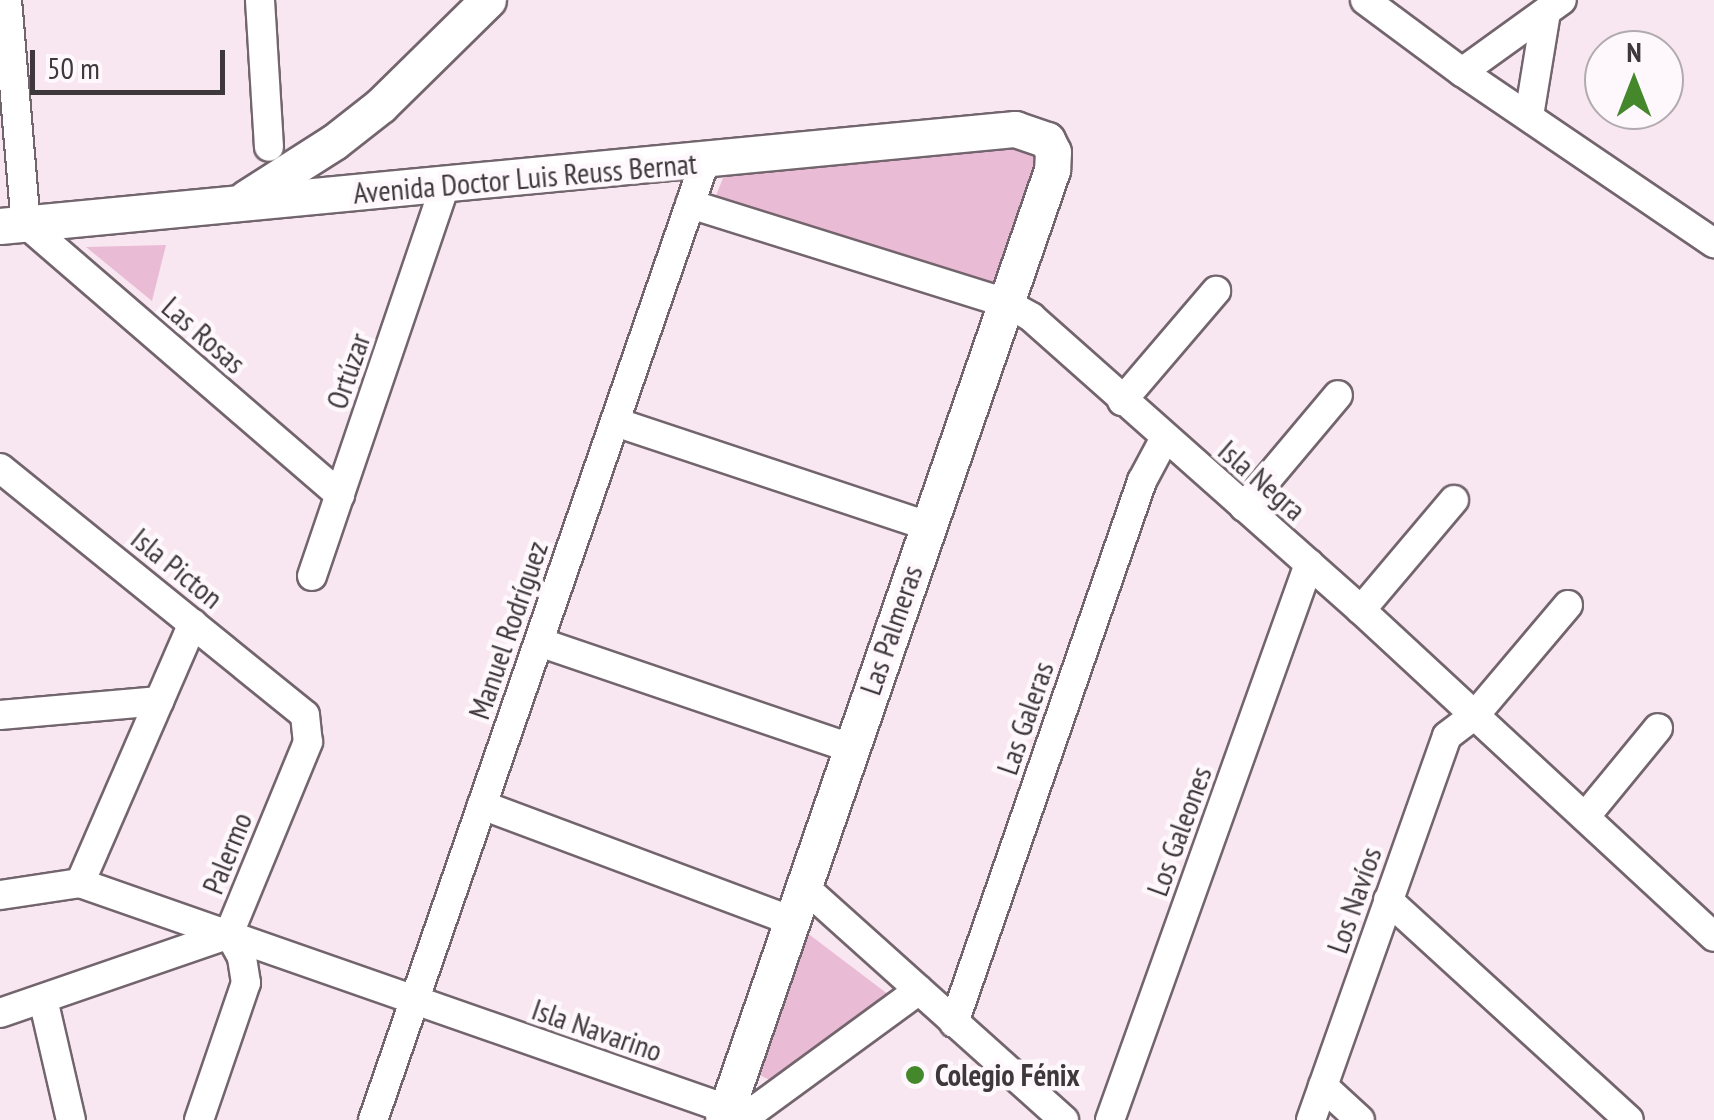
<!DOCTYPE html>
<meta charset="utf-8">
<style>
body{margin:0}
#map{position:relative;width:1714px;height:1120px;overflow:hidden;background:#f8e7f0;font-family:"PT Sans Narrow",sans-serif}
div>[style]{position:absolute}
.green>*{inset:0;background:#eabbd5}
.roads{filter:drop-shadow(2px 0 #73656d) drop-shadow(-2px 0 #73656d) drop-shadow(0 2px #73656d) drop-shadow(0 -2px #73656d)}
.minor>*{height:28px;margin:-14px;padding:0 14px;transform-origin:14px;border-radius:14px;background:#fff}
.tertiary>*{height:35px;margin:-17.5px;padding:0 17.5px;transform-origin:17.5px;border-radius:17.5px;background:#fff}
.dots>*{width:28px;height:28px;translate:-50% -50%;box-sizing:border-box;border:5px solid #fef7fb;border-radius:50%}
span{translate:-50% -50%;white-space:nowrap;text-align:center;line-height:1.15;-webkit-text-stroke:9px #fef7fb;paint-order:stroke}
.street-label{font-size:30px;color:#3e373b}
.poi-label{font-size:30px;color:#3e373b;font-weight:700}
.left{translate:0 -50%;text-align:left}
.north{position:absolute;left:1584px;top:30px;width:100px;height:100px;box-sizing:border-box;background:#fef7fb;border:2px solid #b1aaae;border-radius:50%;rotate:0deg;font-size:28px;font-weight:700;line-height:40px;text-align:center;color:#3e373b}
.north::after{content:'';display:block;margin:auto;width:35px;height:45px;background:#45882c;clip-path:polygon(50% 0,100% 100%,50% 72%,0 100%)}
.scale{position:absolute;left:30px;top:50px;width:195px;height:45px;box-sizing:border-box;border:5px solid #3e373b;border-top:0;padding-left:12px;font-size:30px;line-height:35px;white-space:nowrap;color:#3e373b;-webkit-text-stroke:8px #fef7fb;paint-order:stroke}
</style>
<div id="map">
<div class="green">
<i style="clip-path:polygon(1011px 147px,1024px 148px,1038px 160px,994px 293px,713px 203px,725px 173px)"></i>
<i style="clip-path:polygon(166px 245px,152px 301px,86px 247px)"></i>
<i style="clip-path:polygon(798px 926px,893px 998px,774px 1082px,747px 1069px)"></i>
</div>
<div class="roads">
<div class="minor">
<i style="left:7px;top:0;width:225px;rotate:85.2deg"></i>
<i style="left:26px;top:224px;width:415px;rotate:40.8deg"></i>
<i style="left:260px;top:0;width:147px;rotate:86.5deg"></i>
<i style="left:1365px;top:0;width:121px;rotate:36.6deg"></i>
<i style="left:1462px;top:72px;width:305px;rotate:34.2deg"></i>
<i style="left:1462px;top:72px;width:123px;rotate:-35.8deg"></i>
<i style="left:1529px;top:116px;width:105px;rotate:-80.7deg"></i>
<i style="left:690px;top:204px;width:331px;rotate:17.4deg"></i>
<i style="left:1006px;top:303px;width:29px;rotate:29deg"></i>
<i style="left:1031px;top:317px;width:441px;rotate:41.6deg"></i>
<i style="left:1361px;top:610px;width:481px;rotate:42.8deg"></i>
<i style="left:1122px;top:401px;width:145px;rotate:-49.5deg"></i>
<i style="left:615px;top:422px;width:330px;rotate:18.4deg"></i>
<i style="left:0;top:468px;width:392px;rotate:39deg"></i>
<i style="left:305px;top:715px;width:27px;rotate:84deg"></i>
<i style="left:308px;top:742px;width:208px;rotate:112.4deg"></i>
<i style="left:1244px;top:507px;width:146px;rotate:-50deg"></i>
<i style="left:312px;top:576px;width:412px;rotate:-71.2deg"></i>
<i style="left:1361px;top:610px;width:144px;rotate:-49.8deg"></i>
<i style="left:539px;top:642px;width:329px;rotate:18.8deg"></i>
<i style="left:0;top:715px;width:160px;rotate:-5deg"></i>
<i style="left:482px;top:805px;width:329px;rotate:20.5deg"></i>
<i style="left:1585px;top:817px;width:115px;rotate:-50.6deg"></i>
<i style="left:80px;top:883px;width:283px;rotate:-66.5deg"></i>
<i style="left:802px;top:885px;width:352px;rotate:41.9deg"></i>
<i style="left:0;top:895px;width:81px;rotate:-8.5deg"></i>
<i style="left:80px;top:883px;width:682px;rotate:19.26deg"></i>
<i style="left:724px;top:1108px;width:31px;rotate:4deg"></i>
<i style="left:755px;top:1110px;width:203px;rotate:-36.2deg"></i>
<i style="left:1388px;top:900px;width:326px;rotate:42.4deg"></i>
<i style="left:43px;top:999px;width:124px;rotate:77deg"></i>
<i style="left:0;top:1013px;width:242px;rotate:-19deg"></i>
<i style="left:954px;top:1023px;width:574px;rotate:-70.87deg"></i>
<i style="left:1142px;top:481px;width:49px;rotate:-61.9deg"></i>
<i style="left:1323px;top:1086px;width:50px;rotate:42.6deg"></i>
<i style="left:199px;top:1120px;width:145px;rotate:-71.1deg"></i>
<i style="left:246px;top:983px;width:26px;rotate:-99deg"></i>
<i style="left:242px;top:957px;width:26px;rotate:-119deg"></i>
<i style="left:373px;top:1120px;width:1015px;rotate:-70.9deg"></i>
<i style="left:1110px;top:1120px;width:591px;rotate:-70.31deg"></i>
<i style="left:1311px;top:1120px;width:407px;rotate:-70.5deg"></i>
<i style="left:1447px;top:736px;width:35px;rotate:-37deg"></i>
<i style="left:1475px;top:715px;width:144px;rotate:-49.8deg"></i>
</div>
<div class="tertiary">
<i style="left:246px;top:198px;width:104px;rotate:-32.5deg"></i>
<i style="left:334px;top:142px;width:60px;rotate:-38.2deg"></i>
<i style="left:381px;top:105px;width:150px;rotate:-44.5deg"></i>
<i style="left:0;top:226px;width:1020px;rotate:-5.46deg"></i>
<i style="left:1015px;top:129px;width:34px;rotate:19deg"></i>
<i style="left:1047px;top:140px;width:13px;rotate:63deg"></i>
<i style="left:1053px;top:152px;width:18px;rotate:93deg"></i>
<i style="left:1052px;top:170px;width:1005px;rotate:109.1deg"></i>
</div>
</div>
<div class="dots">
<i style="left:915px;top:1075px;background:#45882c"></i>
</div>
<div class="street-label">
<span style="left:525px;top:178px;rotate:-5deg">Avenida Doctor Luis Reuss Bernat</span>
<span style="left:204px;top:335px;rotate:41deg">Las Rosas</span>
<span style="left:348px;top:371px;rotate:-71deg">Ortúzar</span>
<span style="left:1262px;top:480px;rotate:41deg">Isla Negra</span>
<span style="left:177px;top:568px;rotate:39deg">Isla Picton</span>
<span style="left:508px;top:630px;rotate:-71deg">Manuel Rodríguez</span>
<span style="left:891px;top:630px;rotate:-71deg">Las Palmeras</span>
<span style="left:1025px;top:718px;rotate:-71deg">Las Galeras</span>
<span style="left:1179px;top:831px;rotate:-70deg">Los Galeones</span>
<span style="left:227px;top:853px;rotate:-68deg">Palermo</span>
<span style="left:1354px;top:900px;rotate:-71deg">Los Navíos</span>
<span style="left:597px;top:1030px;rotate:19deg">Isla Navarino</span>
</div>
<div class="poi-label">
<span class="left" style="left:935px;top:1075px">Colegio Fénix</span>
</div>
<div class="north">N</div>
<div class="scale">50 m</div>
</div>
